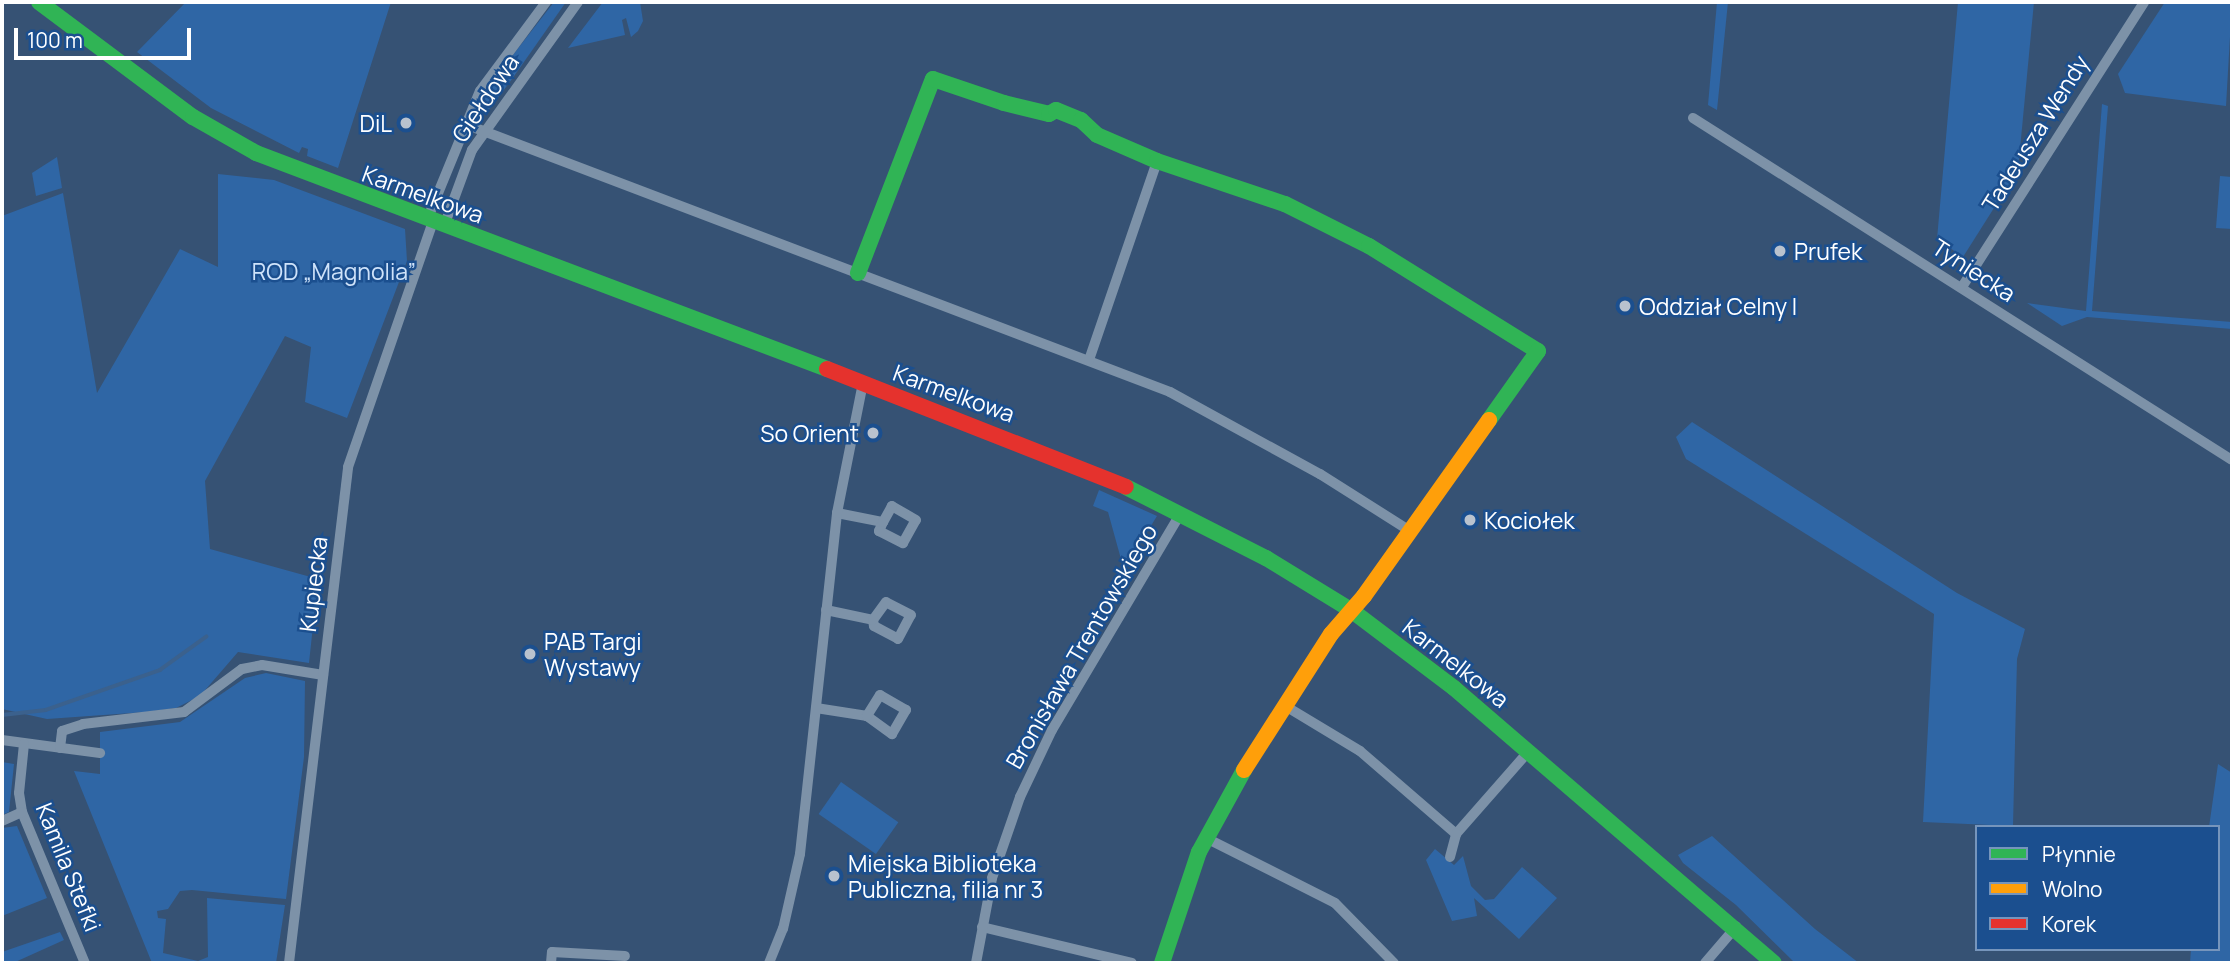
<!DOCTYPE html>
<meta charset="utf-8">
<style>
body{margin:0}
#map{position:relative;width:2234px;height:965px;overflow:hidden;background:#365274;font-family:Manrope,sans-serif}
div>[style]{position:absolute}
.green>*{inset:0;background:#2f66a5;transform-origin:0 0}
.stream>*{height:3.5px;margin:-1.75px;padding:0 1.75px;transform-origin:1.75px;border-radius:1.75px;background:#3b618d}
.street>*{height:10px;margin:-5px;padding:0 5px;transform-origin:5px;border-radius:5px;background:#7d92a8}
.fast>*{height:16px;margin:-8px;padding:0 8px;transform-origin:8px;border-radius:8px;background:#30b455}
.slow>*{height:16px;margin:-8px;padding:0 8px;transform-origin:8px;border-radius:8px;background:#ff9f0a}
.jam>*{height:16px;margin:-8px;padding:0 8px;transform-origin:8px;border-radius:8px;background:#e5322d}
.dots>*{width:19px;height:19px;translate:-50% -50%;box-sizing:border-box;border:4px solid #1b4f8f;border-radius:50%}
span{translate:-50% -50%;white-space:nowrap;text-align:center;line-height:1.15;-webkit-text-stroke:5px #1b4f8f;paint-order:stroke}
.street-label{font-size:23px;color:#fff}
.poi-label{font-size:23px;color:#fff}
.right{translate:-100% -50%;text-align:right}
.left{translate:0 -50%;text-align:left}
.park-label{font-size:23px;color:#cfe3fa}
.frame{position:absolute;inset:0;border:4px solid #fff;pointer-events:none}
.legend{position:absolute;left:1975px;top:825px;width:245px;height:126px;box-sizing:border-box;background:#1b4f8f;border:2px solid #7695bc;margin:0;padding:9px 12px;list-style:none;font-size:21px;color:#fff}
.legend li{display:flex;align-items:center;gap:14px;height:35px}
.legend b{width:35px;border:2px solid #7695bc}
.scale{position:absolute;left:14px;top:28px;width:177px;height:32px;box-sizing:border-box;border:4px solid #fff;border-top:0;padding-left:9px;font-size:21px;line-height:24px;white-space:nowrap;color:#fff;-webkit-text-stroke:5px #1b4f8f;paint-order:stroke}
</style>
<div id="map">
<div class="green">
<i style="clip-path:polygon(186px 2px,391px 2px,338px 168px,307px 156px,308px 149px,302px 147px,299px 153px,211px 108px,137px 52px)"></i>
<i style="clip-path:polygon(554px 2px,566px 2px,512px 79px,488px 111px,483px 111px,483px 101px,495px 78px)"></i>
<i style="clip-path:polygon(603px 2px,640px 2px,643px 21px,638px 31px,631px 37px,626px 18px,622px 20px,625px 35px,568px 48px)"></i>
<i style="clip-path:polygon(1717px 2px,1728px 2px,1717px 110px,1708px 105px)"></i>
<i style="clip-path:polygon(1958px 2px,2034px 2px,2018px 170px,1963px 257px,1937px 239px)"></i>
<i style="clip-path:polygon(2165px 2px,2232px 2px,2226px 106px,2125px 93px,2118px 74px)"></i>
<i style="clip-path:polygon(2102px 104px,2108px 106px,2092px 311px,2232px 322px,2232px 329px,2087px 317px,2062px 326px,2027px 303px,2086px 311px)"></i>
<i style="clip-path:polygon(57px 157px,62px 188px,36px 196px,32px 173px)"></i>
<i style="clip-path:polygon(218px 174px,274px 180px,405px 229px,407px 261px,347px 418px,305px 402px,311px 347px,285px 336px,205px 481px,210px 549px,318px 579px,309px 663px,238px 652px,200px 696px,176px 708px,146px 712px,47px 719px,2px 709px,2px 216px,63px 193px,97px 393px,180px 249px,218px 267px)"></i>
<i style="clip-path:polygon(2220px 176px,2232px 177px,2232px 229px,2216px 228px)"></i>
<i style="clip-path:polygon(1692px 422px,1957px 593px,2025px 629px,2017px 659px,2013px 826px,1923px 822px,1934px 614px,1686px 459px,1676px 437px)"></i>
<i style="clip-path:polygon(1099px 490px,1157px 516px,1124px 570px,1108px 512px,1093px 506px)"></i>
<i style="clip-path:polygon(266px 673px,305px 681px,304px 757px,286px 899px,192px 890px,180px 891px,168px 909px,157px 911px,158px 918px,166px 919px,163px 953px,198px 961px,208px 957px,207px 898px,285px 905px,276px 963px,152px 963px,74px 771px,100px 774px,100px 732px,180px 722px,245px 678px)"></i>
<i style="clip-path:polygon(2px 762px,14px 764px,9px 812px,2px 815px)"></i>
<i style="clip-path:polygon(2218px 764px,2232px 773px,2232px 963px,2190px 963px,2191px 949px,2218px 949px,2218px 827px,2209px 827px)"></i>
<i style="left:841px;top:782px;width:70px;height:39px;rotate:35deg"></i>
<i style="clip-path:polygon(17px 826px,47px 898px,2px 916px,2px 828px)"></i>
<i style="clip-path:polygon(1712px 836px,1815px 929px,1859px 963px,1795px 963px,1736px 905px,1683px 863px,1678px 855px)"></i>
<i style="clip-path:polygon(1435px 849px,1454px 865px,1463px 856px,1471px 886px,1485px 900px,1494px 899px,1522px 867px,1557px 898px,1519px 939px,1474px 898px,1477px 916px,1452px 921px,1426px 860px)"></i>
<i style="clip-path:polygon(60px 932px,64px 940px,13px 963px,2px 963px,2px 952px)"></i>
</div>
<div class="stream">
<i style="left:2px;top:715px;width:44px;rotate:-6.5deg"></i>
<i style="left:46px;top:710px;width:121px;rotate:-19.3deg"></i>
<i style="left:160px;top:670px;width:57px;rotate:-35.7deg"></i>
</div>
<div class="street">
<i style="left:1693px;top:118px;width:638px;rotate:32.4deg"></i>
<i style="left:465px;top:124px;width:754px;rotate:20.81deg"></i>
<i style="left:1170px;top:392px;width:171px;rotate:28.7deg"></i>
<i style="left:1320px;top:474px;width:107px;rotate:32.3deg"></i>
<i style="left:427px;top:220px;width:139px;rotate:-67.7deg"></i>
<i style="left:480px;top:91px;width:111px;rotate:-53.4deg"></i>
<i style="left:444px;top:226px;width:81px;rotate:-69.8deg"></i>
<i style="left:472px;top:150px;width:182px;rotate:-54.4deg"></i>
<i style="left:1962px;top:287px;width:338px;rotate:-57.4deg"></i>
<i style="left:1089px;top:360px;width:210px;rotate:-71.1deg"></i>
<i style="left:837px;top:513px;width:47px;rotate:11.1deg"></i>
<i style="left:883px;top:522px;width:10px;rotate:114deg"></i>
<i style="left:879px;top:531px;width:27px;rotate:27deg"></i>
<i style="left:903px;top:543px;width:26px;rotate:-61deg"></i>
<i style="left:916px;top:520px;width:28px;rotate:-150deg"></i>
<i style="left:892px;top:506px;width:18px;rotate:119deg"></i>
<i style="left:826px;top:610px;width:48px;rotate:12deg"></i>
<i style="left:873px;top:620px;width:6px;rotate:81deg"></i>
<i style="left:874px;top:626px;width:27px;rotate:28deg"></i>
<i style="left:898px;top:639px;width:27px;rotate:-62deg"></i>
<i style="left:911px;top:615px;width:28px;rotate:-153deg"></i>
<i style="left:886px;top:602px;width:22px;rotate:126deg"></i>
<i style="left:1287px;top:707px;width:85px;rotate:31.1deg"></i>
<i style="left:1360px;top:751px;width:127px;rotate:40.8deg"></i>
<i style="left:1456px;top:834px;width:111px;rotate:-48.7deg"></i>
<i style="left:816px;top:708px;width:52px;rotate:8.9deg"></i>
<i style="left:867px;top:716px;width:31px;rotate:36deg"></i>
<i style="left:892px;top:734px;width:28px;rotate:-60deg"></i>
<i style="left:906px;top:710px;width:30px;rotate:-150deg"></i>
<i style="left:880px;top:695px;width:25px;rotate:122deg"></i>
<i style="left:2px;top:740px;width:99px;rotate:7.6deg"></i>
<i style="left:24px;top:744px;width:49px;rotate:95.8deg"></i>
<i style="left:19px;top:793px;width:19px;rotate:81deg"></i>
<i style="left:22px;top:812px;width:164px;rotate:67.4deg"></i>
<i style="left:60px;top:748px;width:17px;rotate:-83deg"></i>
<i style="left:62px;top:731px;width:22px;rotate:-18deg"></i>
<i style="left:83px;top:724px;width:102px;rotate:-6.8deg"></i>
<i style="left:184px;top:712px;width:72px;rotate:-36.6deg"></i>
<i style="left:242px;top:669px;width:20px;rotate:-11deg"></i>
<i style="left:262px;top:665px;width:62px;rotate:9.3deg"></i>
<i style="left:2px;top:821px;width:22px;rotate:-24deg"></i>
<i style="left:1206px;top:838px;width:144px;rotate:26.7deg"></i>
<i style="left:1335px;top:903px;width:84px;rotate:45.5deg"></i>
<i style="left:1450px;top:857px;width:24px;rotate:-75deg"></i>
<i style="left:982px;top:927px;width:154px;rotate:13.5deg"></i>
<i style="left:289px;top:963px;width:499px;rotate:-83.2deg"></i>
<i style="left:348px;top:467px;width:259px;rotate:-70.9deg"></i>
<i style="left:551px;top:963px;width:11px;rotate:-85deg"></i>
<i style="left:552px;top:952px;width:73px;rotate:3.1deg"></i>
<i style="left:769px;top:963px;width:37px;rotate:-68deg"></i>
<i style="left:783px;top:929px;width:77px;rotate:-77.2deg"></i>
<i style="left:800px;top:854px;width:343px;rotate:-83.8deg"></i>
<i style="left:837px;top:513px;width:133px;rotate:-78.7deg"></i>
<i style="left:976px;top:963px;width:86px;rotate:-79.3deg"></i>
<i style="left:992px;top:878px;width:86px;rotate:-70.9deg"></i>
<i style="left:1020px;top:797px;width:74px;rotate:-64.5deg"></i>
<i style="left:1052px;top:730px;width:252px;rotate:-59.3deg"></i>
<i style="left:1705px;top:963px;width:48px;rotate:-49.3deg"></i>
</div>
<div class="fast">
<i style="left:39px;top:2px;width:192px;rotate:36.8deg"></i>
<i style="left:193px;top:117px;width:73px;rotate:29.7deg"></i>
<i style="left:256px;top:153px;width:610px;rotate:20.72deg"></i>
<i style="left:858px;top:273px;width:208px;rotate:-68.9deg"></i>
<i style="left:933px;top:79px;width:75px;rotate:18.7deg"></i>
<i style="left:1004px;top:103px;width:46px;rotate:13.7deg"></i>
<i style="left:1049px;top:114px;width:8px;rotate:-30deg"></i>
<i style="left:1056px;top:110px;width:27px;rotate:22deg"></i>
<i style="left:1081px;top:120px;width:22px;rotate:43deg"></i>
<i style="left:1097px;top:135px;width:65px;rotate:23.4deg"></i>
<i style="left:1157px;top:161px;width:135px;rotate:18.6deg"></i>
<i style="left:1285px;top:204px;width:94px;rotate:26.6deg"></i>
<i style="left:1369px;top:246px;width:199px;rotate:31.9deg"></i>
<i style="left:1538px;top:351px;width:85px;rotate:125.4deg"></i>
<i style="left:1126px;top:487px;width:157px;rotate:26.9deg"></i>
<i style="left:1266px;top:558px;width:100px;rotate:31.5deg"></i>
<i style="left:1351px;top:610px;width:129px;rotate:37.1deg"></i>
<i style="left:1454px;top:688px;width:422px;rotate:40.7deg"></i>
<i style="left:1162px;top:963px;width:117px;rotate:-71.6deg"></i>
<i style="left:1199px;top:852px;width:94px;rotate:-61.2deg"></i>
</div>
<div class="slow">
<i style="left:1244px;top:770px;width:161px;rotate:-57.4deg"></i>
<i style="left:1331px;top:634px;width:50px;rotate:-49deg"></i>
<i style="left:1364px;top:596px;width:216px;rotate:-54.6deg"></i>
</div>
<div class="jam">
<i style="left:827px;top:369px;width:321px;rotate:21.5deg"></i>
</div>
<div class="dots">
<i style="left:406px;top:123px;background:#b9c2ce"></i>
<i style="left:1780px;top:251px;background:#b9c2ce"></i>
<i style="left:1625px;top:306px;background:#b9c2ce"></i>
<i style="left:873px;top:433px;background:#b9c2ce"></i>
<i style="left:1470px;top:520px;background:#b9c2ce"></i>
<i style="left:530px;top:654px;background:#b9c2ce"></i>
<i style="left:834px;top:876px;background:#b9c2ce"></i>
</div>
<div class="street-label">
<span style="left:485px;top:98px;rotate:-56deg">Giełdowa</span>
<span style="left:2035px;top:133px;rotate:-58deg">Tadeusza Wendy</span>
<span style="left:423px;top:194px;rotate:20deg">Karmelkowa</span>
<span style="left:1974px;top:270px;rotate:33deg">Tyniecka</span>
<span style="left:954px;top:393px;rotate:20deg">Karmelkowa</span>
<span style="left:313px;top:584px;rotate:-83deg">Kupiecka</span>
<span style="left:1081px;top:646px;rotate:-60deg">Bronisława Trentowskiego</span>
<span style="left:1456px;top:663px;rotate:38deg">Karmelkowa</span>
<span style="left:69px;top:867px;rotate:68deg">Kamila Stefki</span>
</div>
<div class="poi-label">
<span class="right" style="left:392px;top:123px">DiL</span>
<span class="left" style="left:1794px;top:251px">Prufek</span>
<span class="left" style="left:1639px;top:306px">Oddział Celny I</span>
<span class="right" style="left:859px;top:433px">So Orient</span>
<span class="left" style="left:1484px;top:520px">Kociołek</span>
<span class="left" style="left:544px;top:654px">PAB Targi<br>Wystawy</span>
<span class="left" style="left:848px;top:876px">Miejska Biblioteka<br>Publiczna, filia nr 3</span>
</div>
<div class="park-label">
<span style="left:334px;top:271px">ROD „Magnolia”</span>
</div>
<div class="frame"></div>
<ul class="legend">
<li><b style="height:9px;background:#30b455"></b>Płynnie</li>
<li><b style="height:9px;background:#ff9f0a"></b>Wolno</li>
<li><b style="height:9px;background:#e5322d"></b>Korek</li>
</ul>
<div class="scale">100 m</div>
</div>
